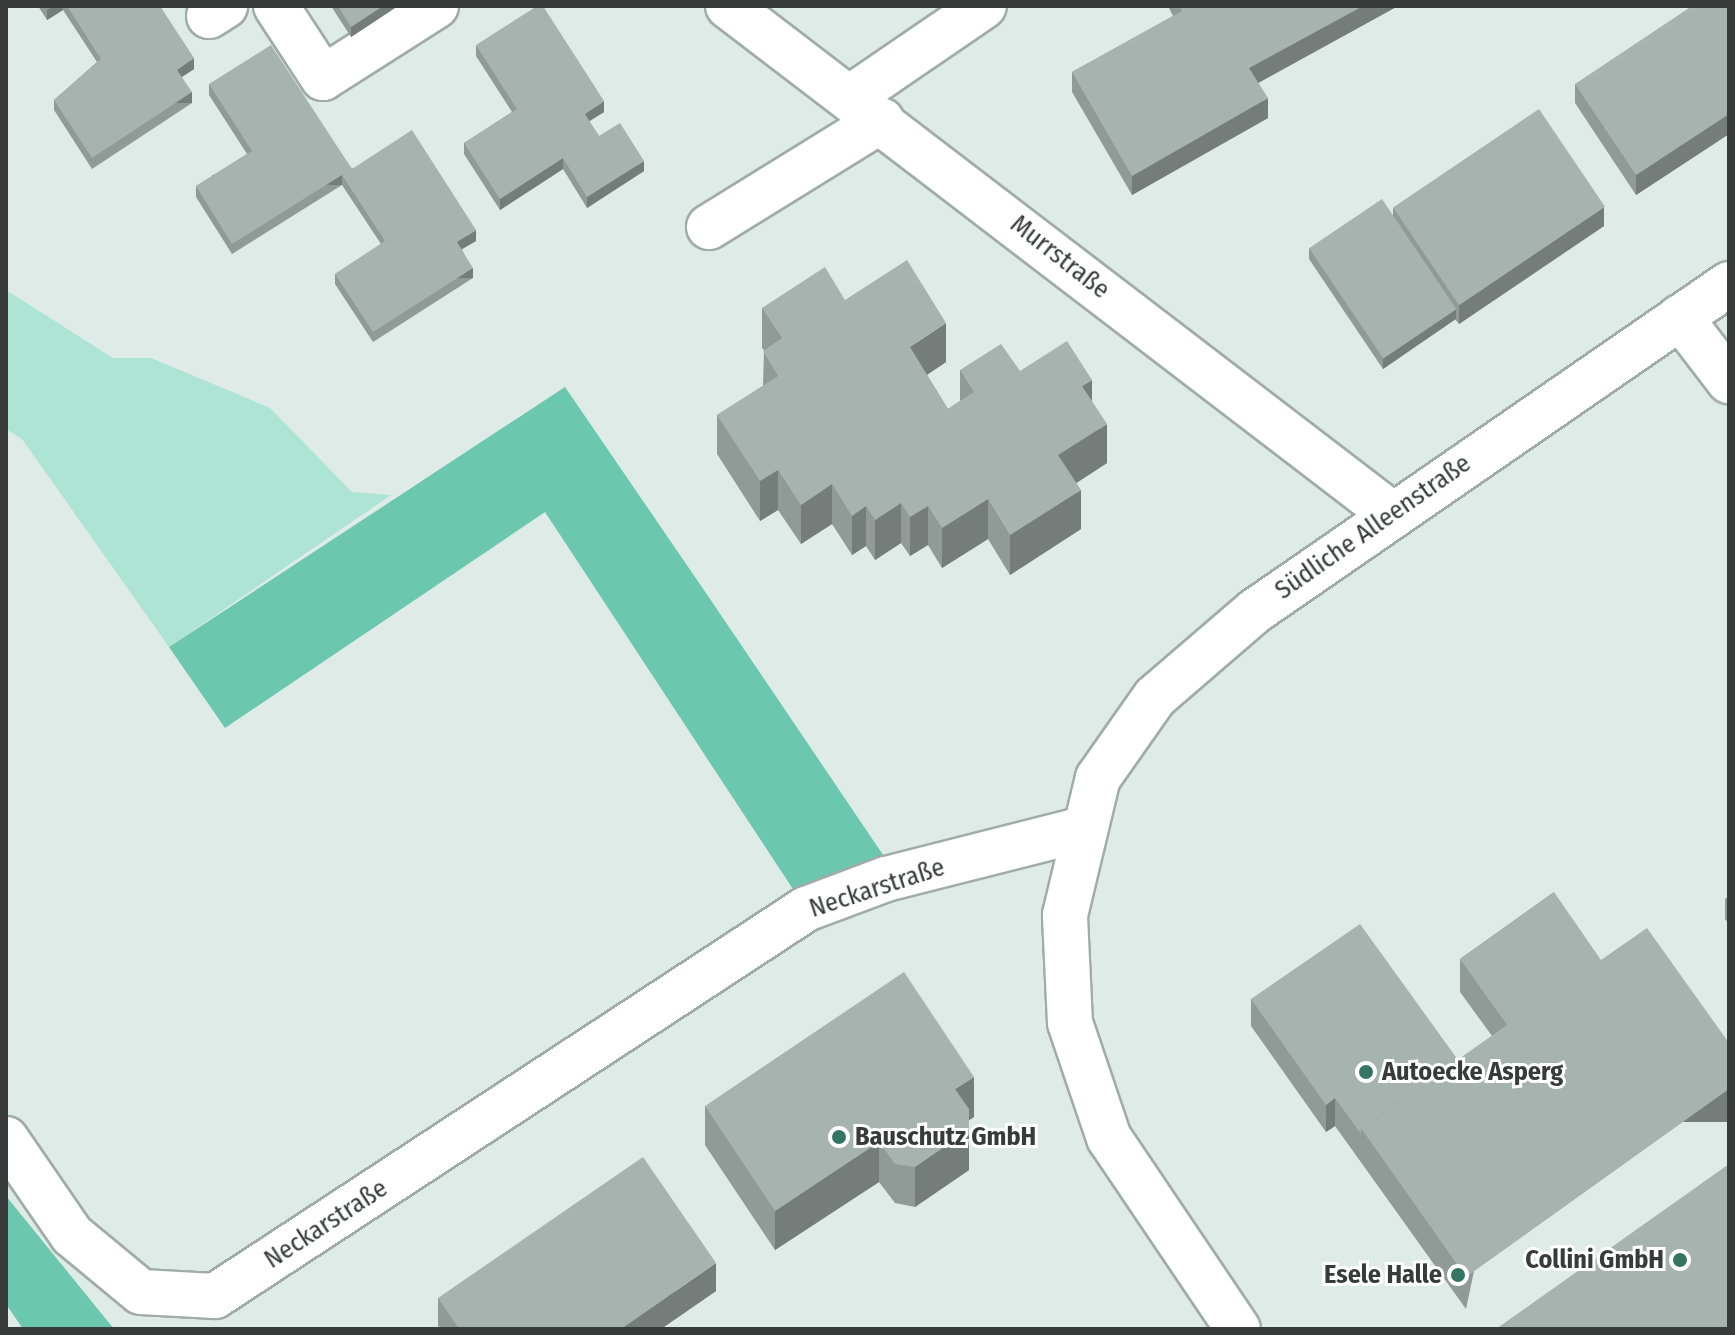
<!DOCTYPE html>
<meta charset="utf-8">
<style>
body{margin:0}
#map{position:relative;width:1735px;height:1335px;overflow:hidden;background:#dfebe7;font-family:"Fira Sans Condensed",sans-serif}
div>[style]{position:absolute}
.green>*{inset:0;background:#aee4d3}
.forest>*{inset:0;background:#6bc7ae}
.roads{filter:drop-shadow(2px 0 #a0aca8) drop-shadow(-2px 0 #a0aca8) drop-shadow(0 2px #a0aca8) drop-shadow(0 -2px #a0aca8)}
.minor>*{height:44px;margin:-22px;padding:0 22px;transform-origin:22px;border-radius:22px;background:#fff}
.wall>*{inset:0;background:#909a96}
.shaded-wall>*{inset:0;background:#757d7a;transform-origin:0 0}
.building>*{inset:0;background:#a7b3af;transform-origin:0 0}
.dots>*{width:22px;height:22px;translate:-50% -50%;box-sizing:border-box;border:4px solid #fff;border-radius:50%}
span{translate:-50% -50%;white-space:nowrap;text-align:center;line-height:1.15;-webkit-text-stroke:6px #fff;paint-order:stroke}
.street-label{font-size:26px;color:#373c3a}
.poi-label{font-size:26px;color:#373c3a;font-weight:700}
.left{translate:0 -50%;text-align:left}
.right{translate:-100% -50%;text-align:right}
.frame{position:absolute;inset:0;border:8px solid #373c3a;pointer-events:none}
</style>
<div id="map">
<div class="green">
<i style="clip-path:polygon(6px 290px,113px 358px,151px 358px,270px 408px,352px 492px,391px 495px,169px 647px,22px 439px,6px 429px)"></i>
</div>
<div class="forest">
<i style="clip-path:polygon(565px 387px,708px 596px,898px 877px,806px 909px,545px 512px,225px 728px,169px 647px)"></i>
<i style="clip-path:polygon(6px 1196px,114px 1329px,23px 1329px,6px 1304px)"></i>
</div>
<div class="roads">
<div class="minor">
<i style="left:276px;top:6px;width:86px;rotate:56.9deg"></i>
<i style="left:323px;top:78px;width:134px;rotate:-32.5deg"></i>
<i style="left:728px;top:6px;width:832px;rotate:37.43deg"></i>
<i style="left:209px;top:16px;width:19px;rotate:-32deg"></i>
<i style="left:851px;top:97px;width:161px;rotate:-34.4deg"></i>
<i style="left:709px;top:227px;width:203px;rotate:-31.7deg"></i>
<i style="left:1680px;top:317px;width:81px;rotate:52.6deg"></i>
<i style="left:6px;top:1139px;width:116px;rotate:55.5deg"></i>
<i style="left:72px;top:1235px;width:89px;rotate:39.6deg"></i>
<i style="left:141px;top:1292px;width:74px;rotate:3.1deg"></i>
<i style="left:215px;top:1296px;width:706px;rotate:-33.22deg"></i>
<i style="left:806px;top:909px;width:85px;rotate:-20.6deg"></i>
<i style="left:886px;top:879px;width:200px;rotate:-14.2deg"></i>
<i style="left:1238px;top:1329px;width:230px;rotate:-124deg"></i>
<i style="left:1109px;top:1138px;width:121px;rotate:-108.7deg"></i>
<i style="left:1070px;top:1023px;width:108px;rotate:-92.7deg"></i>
<i style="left:1065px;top:915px;width:141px;rotate:-76.5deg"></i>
<i style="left:1098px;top:778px;width:99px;rotate:-54.9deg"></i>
<i style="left:1155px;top:697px;width:132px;rotate:-40.7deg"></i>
<i style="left:1255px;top:611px;width:576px;rotate:-34.6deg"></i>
</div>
</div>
<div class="wall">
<i style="clip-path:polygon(38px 6px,160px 6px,194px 69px,182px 77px,192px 103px,92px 169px,54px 110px,54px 100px,97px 62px,63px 10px,47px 20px)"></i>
<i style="clip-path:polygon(331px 6px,398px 6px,351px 37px)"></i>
<i style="clip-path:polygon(1168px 6px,1398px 6px,1258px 83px,1268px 118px,1132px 195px,1072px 92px,1072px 72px,1173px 16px)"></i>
<i style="clip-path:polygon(1729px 6px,1729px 134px,1636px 195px,1575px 103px,1575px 84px)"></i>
<i style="clip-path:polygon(476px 45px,604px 112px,589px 121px,599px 136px,644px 171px,587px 208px,563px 169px,500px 210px,464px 154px,464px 143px,512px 112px,476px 56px)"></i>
<i style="clip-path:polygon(209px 84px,476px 241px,462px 249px,473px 278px,373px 342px,335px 284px,335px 274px,381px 244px,342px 185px,232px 254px,196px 197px,196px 186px,247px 154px,209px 95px)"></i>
<i style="clip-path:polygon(1393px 208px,1604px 226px,1459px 324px,1455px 319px,1383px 369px,1309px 259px,1309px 249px,1393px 216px)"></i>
<i style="clip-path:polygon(845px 300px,946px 362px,927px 375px,948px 409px,960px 401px,960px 370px,1020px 371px,1092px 402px,1107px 463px,1076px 483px,1081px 529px,1010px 575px,988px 539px,942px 568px,928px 545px,910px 556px,901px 543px,875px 560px,866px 546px,852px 555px,832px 524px,801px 544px,778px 510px,760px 521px,717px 454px,717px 415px,763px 386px,764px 350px,762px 348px,762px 308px)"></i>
<i style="clip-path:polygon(1554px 892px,1466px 1309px,1335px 1126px,1326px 1132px,1251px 1026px,1251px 999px,1458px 1060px,1492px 1036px,1460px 992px,1460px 959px)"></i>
<i style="clip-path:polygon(1729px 896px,1729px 924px,1725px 919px,1725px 899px)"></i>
<i style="clip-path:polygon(705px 1106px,974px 1117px,969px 1120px,969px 1170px,915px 1207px,895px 1203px,879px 1182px,775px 1250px,705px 1145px)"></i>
<i style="clip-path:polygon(716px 1291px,661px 1329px,441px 1329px,438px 1326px,438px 1298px)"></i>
</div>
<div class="shaded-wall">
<i style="clip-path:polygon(54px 6px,63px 6px,63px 10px,47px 20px,47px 10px)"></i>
<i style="clip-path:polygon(383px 6px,398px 6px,351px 37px,351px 27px)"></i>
<i style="clip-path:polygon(1363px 6px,1398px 6px,1249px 88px,1249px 68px)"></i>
<i style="clip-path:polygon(194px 58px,194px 69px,177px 80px,177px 70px)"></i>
<i style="left:192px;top:92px;width:11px;height:120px;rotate:90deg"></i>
<i style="clip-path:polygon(1268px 98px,1268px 118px,1132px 195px,1132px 176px)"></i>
<i style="clip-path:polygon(604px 101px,604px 112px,585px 124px,585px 114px)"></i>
<i style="clip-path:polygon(1729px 114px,1729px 134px,1636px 195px,1636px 175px)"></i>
<i style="clip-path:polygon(563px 158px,563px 169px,500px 210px,500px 199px)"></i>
<i style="clip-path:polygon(644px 161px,644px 171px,587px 208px,587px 197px)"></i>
<i style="left:342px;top:175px;width:10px;height:130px;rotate:90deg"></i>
<i style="clip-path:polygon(1604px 207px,1604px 226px,1459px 324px,1459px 304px)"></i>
<i style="clip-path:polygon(476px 230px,476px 241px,457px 252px,457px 242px)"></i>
<i style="left:473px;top:268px;width:10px;height:119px;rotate:90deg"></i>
<i style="clip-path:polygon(1456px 309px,1456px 319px,1383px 369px,1383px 358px)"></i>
<i style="clip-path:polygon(946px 323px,946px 362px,910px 386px,910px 347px)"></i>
<i style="clip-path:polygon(1092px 380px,1092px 419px,1082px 386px)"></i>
<i style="clip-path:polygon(1107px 424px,1107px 463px,1058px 495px,1058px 455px)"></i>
<i style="clip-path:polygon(778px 470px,778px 510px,760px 521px,760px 481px)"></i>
<i style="clip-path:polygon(832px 484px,832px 524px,801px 544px,801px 505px)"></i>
<i style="clip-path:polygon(1081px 490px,1081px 529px,1010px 575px,1010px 535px)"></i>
<i style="clip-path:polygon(988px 499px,988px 539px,942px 568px,942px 528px)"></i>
<i style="clip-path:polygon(901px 503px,901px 543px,875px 560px,875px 520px)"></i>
<i style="clip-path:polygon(866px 506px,866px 546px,852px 555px,852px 516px)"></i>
<i style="clip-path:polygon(928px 506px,928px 545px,910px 556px,910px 517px)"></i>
<i style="clip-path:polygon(974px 1077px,974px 1117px,955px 1129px,955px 1089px)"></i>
<i style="left:1729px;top:1089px;width:33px;height:323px;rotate:90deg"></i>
<i style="clip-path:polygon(1335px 1098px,1335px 1126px,1326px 1132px,1326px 1105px)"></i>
<i style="clip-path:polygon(969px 1130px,969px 1170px,915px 1207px,915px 1167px)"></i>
<i style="clip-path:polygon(879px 1142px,879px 1182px,775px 1250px,775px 1211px)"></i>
<i style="clip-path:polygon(716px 1263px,716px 1291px,661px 1329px,621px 1329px)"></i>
</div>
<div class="building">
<i style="clip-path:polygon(67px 6px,160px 6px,194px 58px,177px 70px,192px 92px,92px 158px,54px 100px,101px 59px)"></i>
<i style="clip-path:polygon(338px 6px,383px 6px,351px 27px)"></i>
<i style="clip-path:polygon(537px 6px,543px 6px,604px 101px,585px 114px,599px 136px,620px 123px,644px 161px,587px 197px,563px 158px,500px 199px,464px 143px,517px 109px,476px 45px)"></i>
<i style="clip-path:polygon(1179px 6px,1363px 6px,1249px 68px,1268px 98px,1132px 176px,1072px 72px,1182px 11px)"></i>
<i style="clip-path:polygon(1692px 6px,1729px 6px,1729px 114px,1636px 175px,1575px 84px)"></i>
<i style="clip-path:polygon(271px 45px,352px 169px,412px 130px,476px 230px,457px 242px,473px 268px,373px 332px,335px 274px,385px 241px,342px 175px,232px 244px,196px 186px,252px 151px,209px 84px)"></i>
<i style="left:1539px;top:109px;width:118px;height:176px;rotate:56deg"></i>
<i style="left:1382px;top:199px;width:133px;height:88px;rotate:56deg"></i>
<i style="clip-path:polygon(907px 260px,946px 323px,910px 347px,948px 409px,974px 392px,960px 370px,1001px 344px,1020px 371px,1067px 341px,1092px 380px,1082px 386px,1107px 424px,1058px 455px,1081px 490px,1010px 535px,988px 499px,942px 528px,928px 506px,910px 517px,901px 503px,875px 520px,866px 506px,852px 516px,832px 484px,801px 505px,778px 470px,760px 481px,717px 415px,778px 376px,763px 351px,782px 338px,762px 308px,825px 267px,845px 300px)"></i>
<i style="clip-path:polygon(1554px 892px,1601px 960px,1647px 928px,1729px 1043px,1729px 1089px,1466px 1277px,1361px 1128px,1507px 1025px,1460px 959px)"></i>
<i style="clip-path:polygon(1360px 924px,1458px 1060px,1361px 1128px,1361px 1134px,1335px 1098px,1326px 1105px,1251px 999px)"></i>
<i style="clip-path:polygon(904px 972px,974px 1077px,955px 1089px,969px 1109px,969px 1130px,915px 1167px,895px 1164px,879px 1142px,775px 1211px,705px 1106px)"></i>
<i style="clip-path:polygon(643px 1157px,716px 1263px,621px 1329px,459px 1329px,438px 1298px)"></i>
<i style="clip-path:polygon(1729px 1164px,1729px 1329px,1496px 1329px)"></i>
</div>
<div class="dots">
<i style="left:1366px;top:1072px;background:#347564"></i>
<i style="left:839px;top:1137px;background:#347564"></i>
<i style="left:1680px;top:1260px;background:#347564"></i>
<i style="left:1458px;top:1275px;background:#347564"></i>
</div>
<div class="street-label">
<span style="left:1060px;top:257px;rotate:38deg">Murrstraße</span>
<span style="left:1373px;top:527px;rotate:-35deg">Südliche Alleenstraße</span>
<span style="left:877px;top:888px;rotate:-18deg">Neckarstraße</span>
<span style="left:326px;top:1224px;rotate:-33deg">Neckarstraße</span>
</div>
<div class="poi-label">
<span class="left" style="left:1382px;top:1072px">Autoecke Asperg</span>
<span class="left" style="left:855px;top:1137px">Bauschutz GmbH</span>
<span class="right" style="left:1664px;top:1260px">Collini GmbH</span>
<span class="right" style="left:1442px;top:1275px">Esele Halle</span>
</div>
<div class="frame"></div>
</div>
